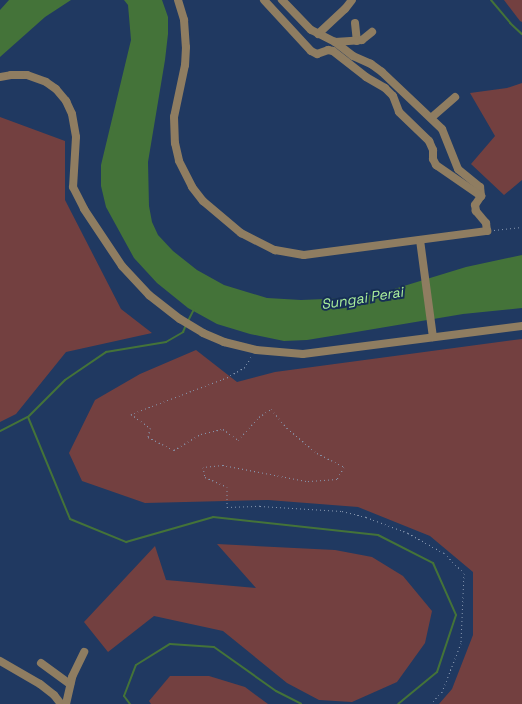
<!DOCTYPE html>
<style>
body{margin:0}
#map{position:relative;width:522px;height:704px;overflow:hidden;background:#203961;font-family:"Space Grotesk",sans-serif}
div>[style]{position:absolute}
.green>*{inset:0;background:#734040}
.water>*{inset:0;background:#447339}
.stream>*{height:2px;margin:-1px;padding:0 1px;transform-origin:1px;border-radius:1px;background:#447339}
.path>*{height:1px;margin-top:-0.5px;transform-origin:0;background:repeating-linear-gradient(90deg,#8898b0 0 1px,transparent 0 4px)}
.minor>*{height:8px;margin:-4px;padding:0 4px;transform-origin:4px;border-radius:4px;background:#8f7d61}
span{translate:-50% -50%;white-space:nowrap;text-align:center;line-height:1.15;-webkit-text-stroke:4px #162e55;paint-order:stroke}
.water-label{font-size:14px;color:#abef9b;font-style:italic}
</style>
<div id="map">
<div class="green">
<i style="clip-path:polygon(504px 0,522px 0,522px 22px,520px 21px)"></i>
<i style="clip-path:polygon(522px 83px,522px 180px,504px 195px,471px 164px,495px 136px,470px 93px,507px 88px)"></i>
<i style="clip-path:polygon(0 117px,65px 141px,65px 200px,121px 309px,152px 333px,66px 352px,16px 414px,0 422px)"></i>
<i style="clip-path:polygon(522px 339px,522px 704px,439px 704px,452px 689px,473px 635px,473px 572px,430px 536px,358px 507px,268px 500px,145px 503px,82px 481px,69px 453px,95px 400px,140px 374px,196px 350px,237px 382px,275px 372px)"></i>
<i style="clip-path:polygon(217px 544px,335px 550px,372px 557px,403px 576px,432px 611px,425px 643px,397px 682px,352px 702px,319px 700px,287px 683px,223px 631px,154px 616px,108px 652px,84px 622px,155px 546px,166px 580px,256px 588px)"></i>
<i style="clip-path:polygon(170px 676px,209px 676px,245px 687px,268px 704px,151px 704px,149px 701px)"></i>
</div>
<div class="water">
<i style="clip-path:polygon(9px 0,71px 0,45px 17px,0 57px,0 10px)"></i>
<i style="clip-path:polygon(124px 0,162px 0,168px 17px,168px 34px,165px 60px,148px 162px,149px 206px,152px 222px,158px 235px,173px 251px,197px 270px,224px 285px,267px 298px,301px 300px,349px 298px,381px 293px,466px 267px,522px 255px,522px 308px,463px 314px,356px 332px,307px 340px,284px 341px,250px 334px,217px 324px,188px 308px,157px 283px,134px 258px,106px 207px,101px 186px,101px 165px,131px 40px,128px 5px)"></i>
</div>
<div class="stream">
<i style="left:491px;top:0;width:30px;rotate:50deg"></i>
<i style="left:510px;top:23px;width:16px;rotate:43deg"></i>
<i style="left:188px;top:321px;width:13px;rotate:-63deg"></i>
<i style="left:28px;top:417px;width:52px;rotate:-45deg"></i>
<i style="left:65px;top:380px;width:50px;rotate:-34.3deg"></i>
<i style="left:106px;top:352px;width:61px;rotate:-9.5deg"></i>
<i style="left:166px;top:342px;width:20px;rotate:-30deg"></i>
<i style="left:183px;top:332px;width:8px;rotate:-67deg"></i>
<i style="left:0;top:431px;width:31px;rotate:-27deg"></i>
<i style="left:28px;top:417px;width:110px;rotate:67.6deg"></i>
<i style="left:70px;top:519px;width:61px;rotate:22.3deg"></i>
<i style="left:126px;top:542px;width:91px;rotate:-16deg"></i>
<i style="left:213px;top:517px;width:166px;rotate:6.2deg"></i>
<i style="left:378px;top:535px;width:62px;rotate:27deg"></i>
<i style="left:433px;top:563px;width:57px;rotate:66.1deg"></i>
<i style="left:456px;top:615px;width:60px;rotate:108.4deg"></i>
<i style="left:437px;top:672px;width:50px;rotate:140.6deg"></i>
<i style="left:130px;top:704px;width:10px;rotate:-127deg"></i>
<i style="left:124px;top:696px;width:33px;rotate:-69deg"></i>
<i style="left:136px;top:665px;width:40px;rotate:-32deg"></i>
<i style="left:170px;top:644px;width:44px;rotate:3.9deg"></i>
<i style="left:214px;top:647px;width:76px;rotate:35.4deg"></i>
<i style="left:276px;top:691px;width:28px;rotate:27deg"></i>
</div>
<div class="path">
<i style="left:494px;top:230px;width:28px;rotate:-6deg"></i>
<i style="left:251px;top:357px;width:12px;rotate:121deg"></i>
<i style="left:245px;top:367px;width:20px;rotate:150deg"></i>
<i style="left:228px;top:377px;width:104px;rotate:159.1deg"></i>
<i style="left:131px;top:414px;width:24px;rotate:36deg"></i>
<i style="left:150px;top:428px;width:9px;rotate:103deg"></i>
<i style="left:148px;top:437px;width:29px;rotate:27deg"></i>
<i style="left:174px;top:450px;width:31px;rotate:-31deg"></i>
<i style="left:201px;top:434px;width:23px;rotate:-13deg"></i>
<i style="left:223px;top:429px;width:19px;rotate:36deg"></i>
<i style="left:238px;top:440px;width:31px;rotate:-48deg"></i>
<i style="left:259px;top:417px;width:14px;rotate:-34deg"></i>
<i style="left:271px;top:409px;width:25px;rotate:50deg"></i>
<i style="left:287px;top:428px;width:39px;rotate:40deg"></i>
<i style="left:317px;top:453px;width:30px;rotate:27deg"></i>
<i style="left:344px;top:467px;width:14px;rotate:120deg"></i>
<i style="left:337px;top:479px;width:31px;rotate:176deg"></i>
<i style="left:306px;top:481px;width:85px;rotate:-169.1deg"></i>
<i style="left:223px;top:465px;width:20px;rotate:174deg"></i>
<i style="left:203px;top:467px;width:10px;rotate:79deg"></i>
<i style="left:205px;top:477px;width:24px;rotate:24deg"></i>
<i style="left:227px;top:487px;width:20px;rotate:90deg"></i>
<i style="left:227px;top:507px;width:33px;rotate:-2deg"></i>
<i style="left:260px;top:506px;width:82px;rotate:3.5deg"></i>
<i style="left:342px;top:511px;width:25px;rotate:14deg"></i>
<i style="left:366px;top:517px;width:45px;rotate:20.9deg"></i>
<i style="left:408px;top:533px;width:41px;rotate:29.1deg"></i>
<i style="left:444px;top:553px;width:28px;rotate:45deg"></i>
<i style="left:464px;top:573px;width:70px;rotate:92.5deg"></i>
<i style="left:461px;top:643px;width:53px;rotate:111.2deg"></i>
<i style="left:442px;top:692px;width:17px;rotate:135deg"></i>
</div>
<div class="minor">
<i style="left:178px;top:0;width:21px;rotate:73deg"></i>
<i style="left:184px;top:20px;width:27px;rotate:86deg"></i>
<i style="left:186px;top:47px;width:18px;rotate:93deg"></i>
<i style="left:185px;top:65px;width:53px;rotate:101.9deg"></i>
<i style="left:174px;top:117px;width:26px;rotate:88deg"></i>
<i style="left:175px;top:143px;width:18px;rotate:77deg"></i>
<i style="left:179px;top:161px;width:29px;rotate:63deg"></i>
<i style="left:192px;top:187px;width:18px;rotate:52deg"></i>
<i style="left:203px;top:201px;width:50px;rotate:40.1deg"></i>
<i style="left:241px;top:233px;width:38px;rotate:27deg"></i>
<i style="left:275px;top:250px;width:29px;rotate:10deg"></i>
<i style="left:304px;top:255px;width:185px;rotate:-7.5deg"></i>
<i style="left:487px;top:231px;width:8px;rotate:-97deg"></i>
<i style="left:486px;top:223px;width:16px;rotate:-130deg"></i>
<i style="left:476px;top:211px;width:6px;rotate:-99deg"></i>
<i style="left:475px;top:205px;width:11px;rotate:-56deg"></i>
<i style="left:481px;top:196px;width:9px;rotate:-96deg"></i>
<i style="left:480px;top:187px;width:28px;rotate:-141deg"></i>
<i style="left:458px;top:169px;width:43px;rotate:-111.8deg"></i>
<i style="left:442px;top:129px;width:83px;rotate:-136.5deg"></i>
<i style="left:382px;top:72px;width:14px;rotate:-144deg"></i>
<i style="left:371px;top:64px;width:20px;rotate:-156deg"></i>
<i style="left:353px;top:56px;width:23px;rotate:-142deg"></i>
<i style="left:335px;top:42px;width:27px;rotate:-153deg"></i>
<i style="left:311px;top:30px;width:42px;rotate:-134deg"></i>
<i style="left:264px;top:0;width:69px;rotate:47.3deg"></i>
<i style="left:311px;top:51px;width:7px;rotate:27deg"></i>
<i style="left:317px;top:54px;width:12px;rotate:-20deg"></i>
<i style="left:328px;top:50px;width:5px;rotate:11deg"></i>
<i style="left:333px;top:51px;width:42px;rotate:38.2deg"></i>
<i style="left:366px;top:77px;width:22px;rotate:30deg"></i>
<i style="left:385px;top:88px;width:11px;rotate:45deg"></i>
<i style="left:393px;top:96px;width:17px;rotate:69deg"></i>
<i style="left:399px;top:112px;width:42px;rotate:44deg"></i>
<i style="left:429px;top:141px;width:10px;rotate:66deg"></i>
<i style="left:433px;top:150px;width:9px;rotate:90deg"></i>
<i style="left:433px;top:159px;width:7px;rotate:63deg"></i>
<i style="left:436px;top:165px;width:55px;rotate:34.6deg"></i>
<i style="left:355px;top:23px;width:18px;rotate:84deg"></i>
<i style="left:318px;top:34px;width:37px;rotate:-43deg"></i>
<i style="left:345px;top:9px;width:11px;rotate:-52deg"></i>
<i style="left:335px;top:42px;width:27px;rotate:-4deg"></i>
<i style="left:362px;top:40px;width:13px;rotate:-39deg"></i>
<i style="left:0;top:77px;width:11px;rotate:-10deg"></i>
<i style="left:11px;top:75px;width:16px"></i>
<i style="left:27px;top:75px;width:20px;rotate:20deg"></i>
<i style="left:46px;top:82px;width:12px;rotate:35deg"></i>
<i style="left:56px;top:89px;width:16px;rotate:50deg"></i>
<i style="left:66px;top:101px;width:14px;rotate:65deg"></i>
<i style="left:72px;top:114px;width:23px;rotate:80deg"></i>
<i style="left:76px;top:137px;width:50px;rotate:93.4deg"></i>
<i style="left:73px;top:187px;width:25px;rotate:63deg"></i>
<i style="left:84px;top:209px;width:69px;rotate:56.3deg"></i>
<i style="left:122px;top:266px;width:40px;rotate:47deg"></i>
<i style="left:149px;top:295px;width:39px;rotate:38deg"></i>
<i style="left:180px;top:319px;width:27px;rotate:31deg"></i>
<i style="left:203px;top:333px;width:23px;rotate:23deg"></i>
<i style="left:224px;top:342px;width:33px;rotate:14deg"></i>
<i style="left:256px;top:350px;width:47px;rotate:4.9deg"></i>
<i style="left:303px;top:354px;width:221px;rotate:-7.3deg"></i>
<i style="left:431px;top:118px;width:32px;rotate:-41deg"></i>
<i style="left:420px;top:240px;width:98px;rotate:82.4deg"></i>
<i style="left:0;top:661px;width:46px;rotate:29.9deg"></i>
<i style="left:40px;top:684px;width:18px;rotate:38deg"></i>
<i style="left:54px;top:695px;width:11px;rotate:52deg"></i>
<i style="left:41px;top:663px;width:36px;rotate:36deg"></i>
<i style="left:66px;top:704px;width:28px;rotate:-77deg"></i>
<i style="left:72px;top:677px;width:28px;rotate:-64deg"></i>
</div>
<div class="water-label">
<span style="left:362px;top:298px;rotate:-9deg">Sungai Perai</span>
</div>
</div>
